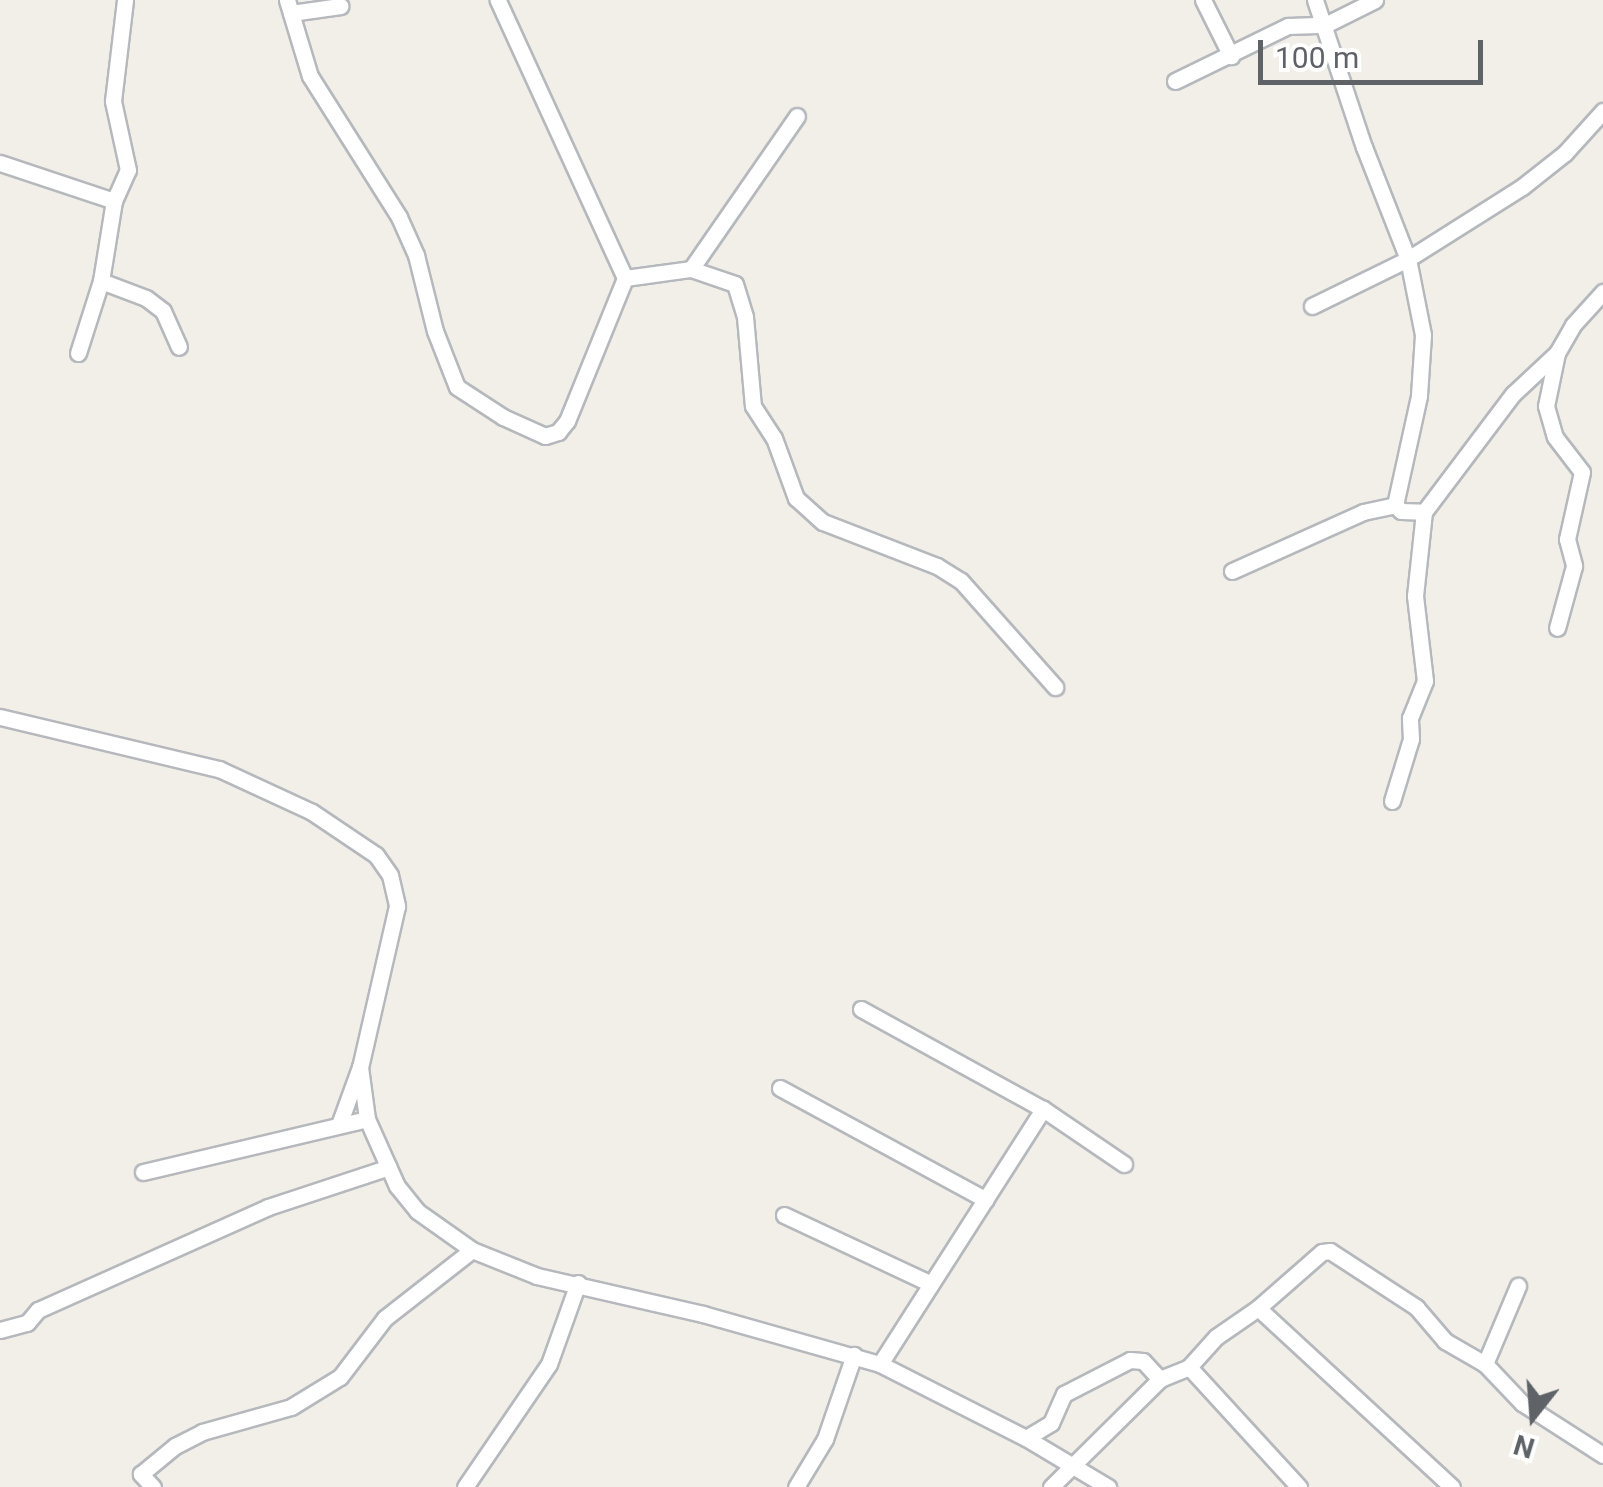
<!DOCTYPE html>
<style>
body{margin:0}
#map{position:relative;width:1603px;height:1487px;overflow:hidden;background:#f1efe8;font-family:Roboto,sans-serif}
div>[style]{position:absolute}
.roads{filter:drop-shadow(2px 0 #b5b8bc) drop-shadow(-2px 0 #b5b8bc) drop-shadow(0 2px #b5b8bc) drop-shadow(0 -2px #b5b8bc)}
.street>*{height:15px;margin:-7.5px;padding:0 7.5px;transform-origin:7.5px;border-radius:7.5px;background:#fff}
span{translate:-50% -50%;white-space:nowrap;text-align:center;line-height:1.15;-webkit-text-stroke:10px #fff;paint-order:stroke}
.north{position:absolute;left:1483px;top:1367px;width:100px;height:100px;-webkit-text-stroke:8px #fff;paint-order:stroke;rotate:197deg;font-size:28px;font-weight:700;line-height:40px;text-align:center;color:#5f6368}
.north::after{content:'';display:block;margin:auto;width:35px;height:45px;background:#5f6368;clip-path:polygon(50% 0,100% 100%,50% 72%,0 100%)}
.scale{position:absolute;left:1258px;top:40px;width:225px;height:45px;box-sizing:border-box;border:5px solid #5f6368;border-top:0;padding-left:12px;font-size:30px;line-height:35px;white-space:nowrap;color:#5f6368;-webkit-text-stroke:8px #fff;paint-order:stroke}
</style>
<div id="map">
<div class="roads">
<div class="street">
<i style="left:287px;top:0;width:79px;rotate:73.2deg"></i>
<i style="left:310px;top:76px;width:167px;rotate:57.7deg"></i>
<i style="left:399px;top:217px;width:42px;rotate:65.9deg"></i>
<i style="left:416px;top:255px;width:78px;rotate:76deg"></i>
<i style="left:435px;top:331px;width:60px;rotate:68.6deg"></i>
<i style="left:457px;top:387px;width:55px;rotate:33.1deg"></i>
<i style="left:503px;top:417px;width:46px;rotate:24.3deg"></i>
<i style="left:545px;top:436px;width:14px;rotate:-17deg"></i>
<i style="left:558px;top:432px;width:14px;rotate:-51deg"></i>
<i style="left:567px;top:421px;width:154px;rotate:-67.9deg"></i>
<i style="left:625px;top:278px;width:306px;rotate:-114.6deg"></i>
<i style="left:1203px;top:0;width:63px;rotate:63.4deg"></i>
<i style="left:1315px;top:0;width:155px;rotate:71.6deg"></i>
<i style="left:1364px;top:147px;width:120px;rotate:68.6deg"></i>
<i style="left:1408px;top:259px;width:77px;rotate:78.8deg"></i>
<i style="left:1423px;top:335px;width:61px;rotate:93.8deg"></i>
<i style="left:1419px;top:396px;width:112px;rotate:102.4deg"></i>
<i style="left:291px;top:13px;width:50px;rotate:-8deg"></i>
<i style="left:1175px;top:81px;width:126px;rotate:-26deg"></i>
<i style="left:1288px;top:26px;width:37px;rotate:-2deg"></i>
<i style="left:1325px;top:25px;width:56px;rotate:-26.6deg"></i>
<i style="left:0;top:163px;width:120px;rotate:18.4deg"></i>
<i style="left:691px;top:269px;width:186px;rotate:-55.3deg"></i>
<i style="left:625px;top:278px;width:67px;rotate:-7.8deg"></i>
<i style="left:691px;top:269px;width:46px;rotate:18.8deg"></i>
<i style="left:735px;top:284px;width:34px;rotate:73deg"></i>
<i style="left:745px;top:317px;width:89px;rotate:84.9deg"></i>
<i style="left:753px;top:406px;width:38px;rotate:57deg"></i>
<i style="left:774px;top:438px;width:64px;rotate:69.9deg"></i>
<i style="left:796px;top:498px;width:36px;rotate:42deg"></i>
<i style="left:823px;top:522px;width:122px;rotate:21.1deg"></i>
<i style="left:937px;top:566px;width:28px;rotate:32deg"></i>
<i style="left:961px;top:581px;width:142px;rotate:48.4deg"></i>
<i style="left:101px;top:281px;width:48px;rotate:20.7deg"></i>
<i style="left:146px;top:298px;width:21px;rotate:37deg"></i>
<i style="left:163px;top:311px;width:39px;rotate:66deg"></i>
<i style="left:1312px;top:306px;width:107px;rotate:-26.1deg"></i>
<i style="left:1408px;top:259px;width:135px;rotate:-32.3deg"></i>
<i style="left:1522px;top:187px;width:55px;rotate:-38.3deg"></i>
<i style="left:1565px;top:153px;width:57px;rotate:-47.9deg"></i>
<i style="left:78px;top:353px;width:76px;rotate:-72.3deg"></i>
<i style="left:101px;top:281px;width:81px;rotate:-80.8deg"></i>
<i style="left:114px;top:201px;width:34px;rotate:-66deg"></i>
<i style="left:128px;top:170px;width:71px;rotate:-102.3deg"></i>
<i style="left:113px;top:101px;width:102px;rotate:-83.2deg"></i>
<i style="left:1557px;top:353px;width:54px;rotate:101.7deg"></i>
<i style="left:1546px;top:406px;width:32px;rotate:74deg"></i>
<i style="left:1555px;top:437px;width:44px;rotate:52.4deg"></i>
<i style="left:1582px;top:472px;width:69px;rotate:102.6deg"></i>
<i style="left:1567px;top:539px;width:28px;rotate:75deg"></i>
<i style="left:1574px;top:566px;width:64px;rotate:105.3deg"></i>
<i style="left:1232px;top:571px;width:144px;rotate:-24.2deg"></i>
<i style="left:1363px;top:512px;width:33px;rotate:-12deg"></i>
<i style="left:1395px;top:505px;width:8px;rotate:45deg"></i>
<i style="left:1401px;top:511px;width:23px;rotate:2deg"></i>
<i style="left:0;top:717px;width:225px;rotate:13.4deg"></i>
<i style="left:219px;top:769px;width:102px;rotate:24.8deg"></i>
<i style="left:312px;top:812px;width:77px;rotate:33.9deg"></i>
<i style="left:376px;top:855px;width:24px;rotate:55deg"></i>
<i style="left:390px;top:875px;width:32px;rotate:77deg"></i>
<i style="left:397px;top:906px;width:165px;rotate:102.9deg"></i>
<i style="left:360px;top:1067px;width:59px;rotate:110deg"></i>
<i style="left:1392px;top:801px;width:65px;rotate:-73deg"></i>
<i style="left:1411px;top:739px;width:21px;rotate:-93deg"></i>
<i style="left:1410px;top:718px;width:40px;rotate:-68deg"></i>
<i style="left:1425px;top:681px;width:86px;rotate:-96.7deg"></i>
<i style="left:1415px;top:596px;width:84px;rotate:-83.9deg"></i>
<i style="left:1424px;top:512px;width:148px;rotate:-53deg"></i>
<i style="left:1513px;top:394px;width:60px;rotate:-43deg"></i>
<i style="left:1557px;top:353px;width:32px;rotate:-60deg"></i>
<i style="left:1573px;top:325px;width:45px;rotate:-47.7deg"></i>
<i style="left:861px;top:1009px;width:208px;rotate:28.8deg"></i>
<i style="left:360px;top:1067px;width:52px;rotate:82.3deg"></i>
<i style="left:367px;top:1119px;width:73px;rotate:65.9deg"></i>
<i style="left:397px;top:1186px;width:32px;rotate:51deg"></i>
<i style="left:417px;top:1211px;width:67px;rotate:35.3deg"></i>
<i style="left:472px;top:1250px;width:70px;rotate:21.8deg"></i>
<i style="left:537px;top:1276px;width:170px;rotate:12.9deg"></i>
<i style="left:703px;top:1314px;width:184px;rotate:15.8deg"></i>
<i style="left:880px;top:1364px;width:164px;rotate:26.9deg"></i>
<i style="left:1026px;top:1438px;width:96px;rotate:30.9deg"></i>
<i style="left:780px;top:1088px;width:234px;rotate:28.5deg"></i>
<i style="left:143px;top:1172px;width:230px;rotate:-13.3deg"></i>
<i style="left:784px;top:1215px;width:160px;rotate:25.1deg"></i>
<i style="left:1258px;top:1308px;width:264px;rotate:42.7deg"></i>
<i style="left:0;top:1330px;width:28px;rotate:-15deg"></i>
<i style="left:27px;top:1323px;width:17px;rotate:-50deg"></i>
<i style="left:38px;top:1310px;width:252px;rotate:-24.1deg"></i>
<i style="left:268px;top:1207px;width:127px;rotate:-18.3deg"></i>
<i style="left:880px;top:1364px;width:303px;rotate:-57.4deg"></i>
<i style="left:1043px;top:1109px;width:98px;rotate:34.2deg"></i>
<i style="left:1485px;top:1364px;width:85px;rotate:-67.1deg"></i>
<i style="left:1189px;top:1367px;width:163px;rotate:47.5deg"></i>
<i style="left:1026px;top:1438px;width:29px;rotate:-31deg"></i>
<i style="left:1051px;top:1423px;width:32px;rotate:-66deg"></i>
<i style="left:1064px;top:1394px;width:74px;rotate:-27.3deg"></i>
<i style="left:1130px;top:1360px;width:13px;rotate:4deg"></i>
<i style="left:1143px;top:1361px;width:25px;rotate:47deg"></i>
<i style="left:153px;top:1487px;width:18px;rotate:-133deg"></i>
<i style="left:141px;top:1474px;width:44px;rotate:-39.5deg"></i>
<i style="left:175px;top:1446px;width:30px;rotate:-27deg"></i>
<i style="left:202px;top:1432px;width:92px;rotate:-15.7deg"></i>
<i style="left:291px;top:1407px;width:57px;rotate:-31.5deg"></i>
<i style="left:340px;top:1377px;width:74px;rotate:-52.7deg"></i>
<i style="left:385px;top:1318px;width:110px;rotate:-38deg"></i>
<i style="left:465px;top:1487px;width:149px;rotate:-55.7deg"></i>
<i style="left:549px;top:1364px;width:86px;rotate:-70.3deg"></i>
<i style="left:796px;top:1487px;width:56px;rotate:-58.9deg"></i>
<i style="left:825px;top:1439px;width:89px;rotate:-71deg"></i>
<i style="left:1051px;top:1487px;width:153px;rotate:-44.7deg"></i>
<i style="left:1160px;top:1379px;width:31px;rotate:-22deg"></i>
<i style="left:1189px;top:1367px;width:40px;rotate:-48deg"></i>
<i style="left:1216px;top:1337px;width:51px;rotate:-34.6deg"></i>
<i style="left:1258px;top:1308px;width:85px;rotate:-41.2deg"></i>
<i style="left:1322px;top:1252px;width:8px;rotate:-7deg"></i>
<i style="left:1330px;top:1251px;width:103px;rotate:33.1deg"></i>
<i style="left:1416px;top:1307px;width:45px;rotate:49.5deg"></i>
<i style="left:1445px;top:1341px;width:46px;rotate:29.9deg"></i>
<i style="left:1485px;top:1364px;width:54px;rotate:46.5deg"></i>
<i style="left:1522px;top:1403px;width:96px;rotate:32.7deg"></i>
</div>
</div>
<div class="north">N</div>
<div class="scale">100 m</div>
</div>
